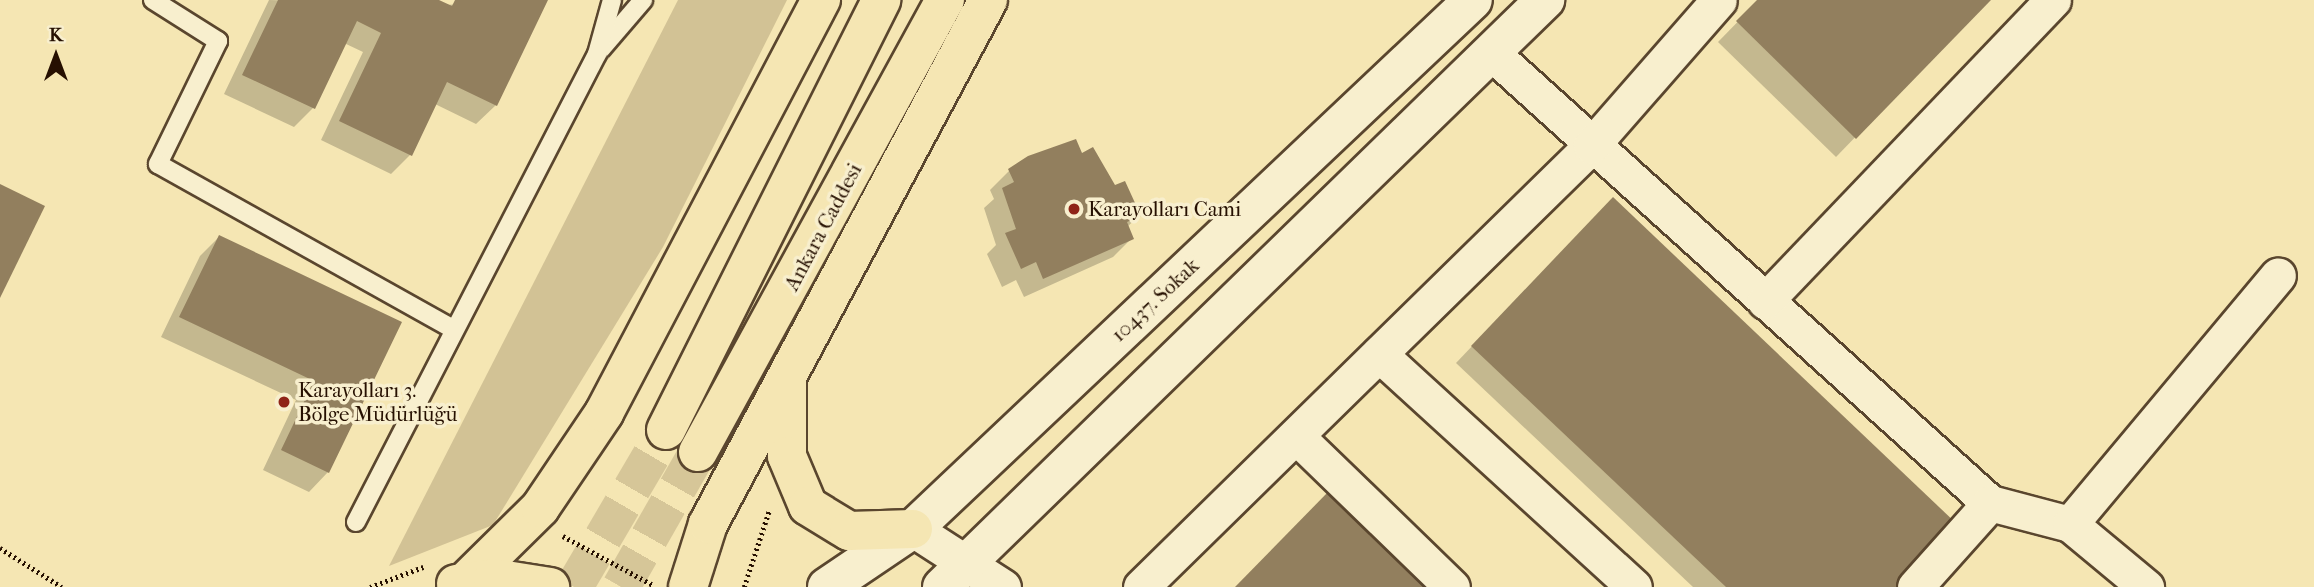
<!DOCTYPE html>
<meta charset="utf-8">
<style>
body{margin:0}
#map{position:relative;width:2314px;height:587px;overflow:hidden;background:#f5e6b3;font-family:"IM FELL French Canon",serif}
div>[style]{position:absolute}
.green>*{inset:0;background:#d2c295}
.shadow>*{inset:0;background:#0003}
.building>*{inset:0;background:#927f5e}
.primary-tunnel>*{height:38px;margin-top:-19px;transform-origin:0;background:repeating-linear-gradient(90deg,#d6c698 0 38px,transparent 0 57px)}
.path>*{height:4.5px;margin-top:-2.25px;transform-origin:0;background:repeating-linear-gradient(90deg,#261001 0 2px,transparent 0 5.5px)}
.roads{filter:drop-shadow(2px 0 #5a462e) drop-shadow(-2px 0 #5a462e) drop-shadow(0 2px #5a462e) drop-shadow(0 -2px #5a462e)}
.lane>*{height:18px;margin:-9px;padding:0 9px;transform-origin:9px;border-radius:9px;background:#f8efce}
.street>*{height:35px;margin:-17.5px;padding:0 17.5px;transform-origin:17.5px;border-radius:17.5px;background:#f8efce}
.secondary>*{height:38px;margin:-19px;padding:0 19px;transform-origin:19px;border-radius:19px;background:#f8efce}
.primary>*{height:38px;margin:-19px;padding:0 19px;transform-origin:19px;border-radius:19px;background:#f5e6b3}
.dots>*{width:19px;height:19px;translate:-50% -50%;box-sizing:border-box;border:4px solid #f8efce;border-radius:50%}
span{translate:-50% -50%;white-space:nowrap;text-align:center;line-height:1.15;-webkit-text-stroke:7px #f8efce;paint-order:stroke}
.poi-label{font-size:21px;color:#261001}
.left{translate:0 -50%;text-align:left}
.street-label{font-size:21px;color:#261001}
.north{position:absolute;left:21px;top:21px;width:70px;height:70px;-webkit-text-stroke:5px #f8efce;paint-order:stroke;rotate:0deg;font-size:19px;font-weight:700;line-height:28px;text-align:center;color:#261001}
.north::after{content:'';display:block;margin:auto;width:24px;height:32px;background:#261001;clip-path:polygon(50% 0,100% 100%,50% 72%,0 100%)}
</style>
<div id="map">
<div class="green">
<i style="clip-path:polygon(678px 0,787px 0,663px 247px,493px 525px,389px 566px)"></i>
</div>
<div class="shadow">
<i style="clip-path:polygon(269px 0,444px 5px,546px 0,496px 105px,476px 124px,435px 104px,410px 155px,391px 174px,321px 140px,363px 52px,344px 43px,313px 108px,294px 127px,224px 94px)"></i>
<i style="clip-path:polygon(1759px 0,1988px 0,1836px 157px,1718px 42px)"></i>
<i style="clip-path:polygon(1081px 155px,1139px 216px,1127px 227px,1132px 238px,1113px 257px,1024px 297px,1016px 280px,1002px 287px,987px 254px,996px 245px,984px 208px,994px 199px,990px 190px,1009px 171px)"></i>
<i style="clip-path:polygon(1597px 215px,1898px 587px,1693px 587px,1456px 363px)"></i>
<i style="clip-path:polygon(219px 237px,399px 323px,328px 472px,309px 492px,263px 470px,296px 400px,161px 337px,200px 256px)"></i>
</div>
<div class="building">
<i style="clip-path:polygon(278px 0,439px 0,452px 6px,455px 0,548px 0,497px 106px,447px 82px,412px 156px,339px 121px,381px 33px,357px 21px,315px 109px,242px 75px)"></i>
<i style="clip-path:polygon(1757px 0,1991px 0,1856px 139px,1736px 21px)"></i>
<i style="clip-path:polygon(1076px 139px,1082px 153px,1093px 147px,1115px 185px,1125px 181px,1141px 216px,1127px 222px,1134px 239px,1043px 279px,1036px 262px,1021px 269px,1005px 233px,1016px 229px,1002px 188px,1014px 182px,1008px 169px,1028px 156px)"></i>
<i style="clip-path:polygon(0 184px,45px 206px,0 298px)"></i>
<i style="clip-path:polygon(1613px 197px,1959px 526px,1901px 587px,1726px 587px,1471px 346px)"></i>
<i style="clip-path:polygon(219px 235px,402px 322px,329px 473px,281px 450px,314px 381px,179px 317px)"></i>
<i style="clip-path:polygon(1328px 492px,1425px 587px,1235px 587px)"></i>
</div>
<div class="primary-tunnel">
<i style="left:574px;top:587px;width:182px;rotate:-59.6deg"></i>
<i style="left:621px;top:587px;width:155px;rotate:-60.3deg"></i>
</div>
<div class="path">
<i style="left:563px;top:536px;width:102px;rotate:28.6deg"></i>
<i style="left:0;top:548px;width:73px;rotate:32.2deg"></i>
<i style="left:370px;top:587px;width:57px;rotate:-20.7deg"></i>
<i style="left:744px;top:587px;width:80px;rotate:-71.8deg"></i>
</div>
<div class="roads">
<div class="lane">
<i style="left:153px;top:0;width:77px;rotate:32.2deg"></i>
<i style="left:218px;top:41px;width:137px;rotate:116deg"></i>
<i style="left:158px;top:164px;width:338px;rotate:29.2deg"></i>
<i style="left:601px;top:49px;width:65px;rotate:-49.4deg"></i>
<i style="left:356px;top:522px;width:526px;rotate:-62.75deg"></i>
<i style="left:597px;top:54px;width:56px;rotate:-74.5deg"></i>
</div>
<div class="street">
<i style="left:1494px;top:55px;width:668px;rotate:42.09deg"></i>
<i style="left:1990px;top:503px;width:83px;rotate:14.7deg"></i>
<i style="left:2070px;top:524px;width:324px;rotate:-50.1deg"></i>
<i style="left:1765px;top:301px;width:417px;rotate:-46.3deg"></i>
<i style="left:1379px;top:354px;width:345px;rotate:42.4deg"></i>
<i style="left:1296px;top:436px;width:217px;rotate:44.1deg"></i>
<i style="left:2070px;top:524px;width:99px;rotate:39.7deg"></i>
<i style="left:913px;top:529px;width:107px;rotate:32.8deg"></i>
<i style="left:1141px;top:587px;width:630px;rotate:-44.42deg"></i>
<i style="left:1591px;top:146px;width:194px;rotate:-48.8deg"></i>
<i style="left:1915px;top:587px;width:113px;rotate:-48.2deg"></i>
</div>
<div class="secondary">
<i style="left:827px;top:587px;width:104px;rotate:-34deg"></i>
<i style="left:913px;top:529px;width:770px;rotate:-43.37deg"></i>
<i style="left:942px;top:587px;width:842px;rotate:-44.23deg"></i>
</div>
<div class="primary">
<i style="left:787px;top:382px;width:74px;rotate:90deg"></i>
<i style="left:787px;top:456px;width:54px;rotate:67.2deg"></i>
<i style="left:808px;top:506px;width:48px;rotate:31.4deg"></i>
<i style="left:849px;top:531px;width:64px;rotate:-1.8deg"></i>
<i style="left:666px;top:430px;width:481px;rotate:-63.4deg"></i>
<i style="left:698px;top:452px;width:515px;rotate:-61.35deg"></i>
<i style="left:466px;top:581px;width:104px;rotate:-44.6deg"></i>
<i style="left:540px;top:508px;width:115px;rotate:-56deg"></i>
<i style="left:604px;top:413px;width:467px;rotate:-62.3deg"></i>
<i style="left:456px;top:584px;width:37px;rotate:-9deg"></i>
<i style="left:493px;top:578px;width:58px;rotate:9deg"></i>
<i style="left:688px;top:587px;width:66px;rotate:-72.4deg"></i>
<i style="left:708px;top:524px;width:594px;rotate:-61.88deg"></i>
</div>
</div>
<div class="dots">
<i style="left:1074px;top:209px;background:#8f2418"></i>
<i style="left:284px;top:402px;background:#8f2418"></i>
</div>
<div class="poi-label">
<span class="left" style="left:1088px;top:209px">Karayolları Cami</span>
<span class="left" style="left:298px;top:402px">Karayolları 3.<br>Bölge Müdürlüğü</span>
</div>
<div class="street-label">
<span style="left:823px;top:227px;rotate:-62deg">Ankara Caddesi</span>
<span style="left:1155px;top:300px;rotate:-43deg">10437. Sokak</span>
</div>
<div class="north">K</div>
</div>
